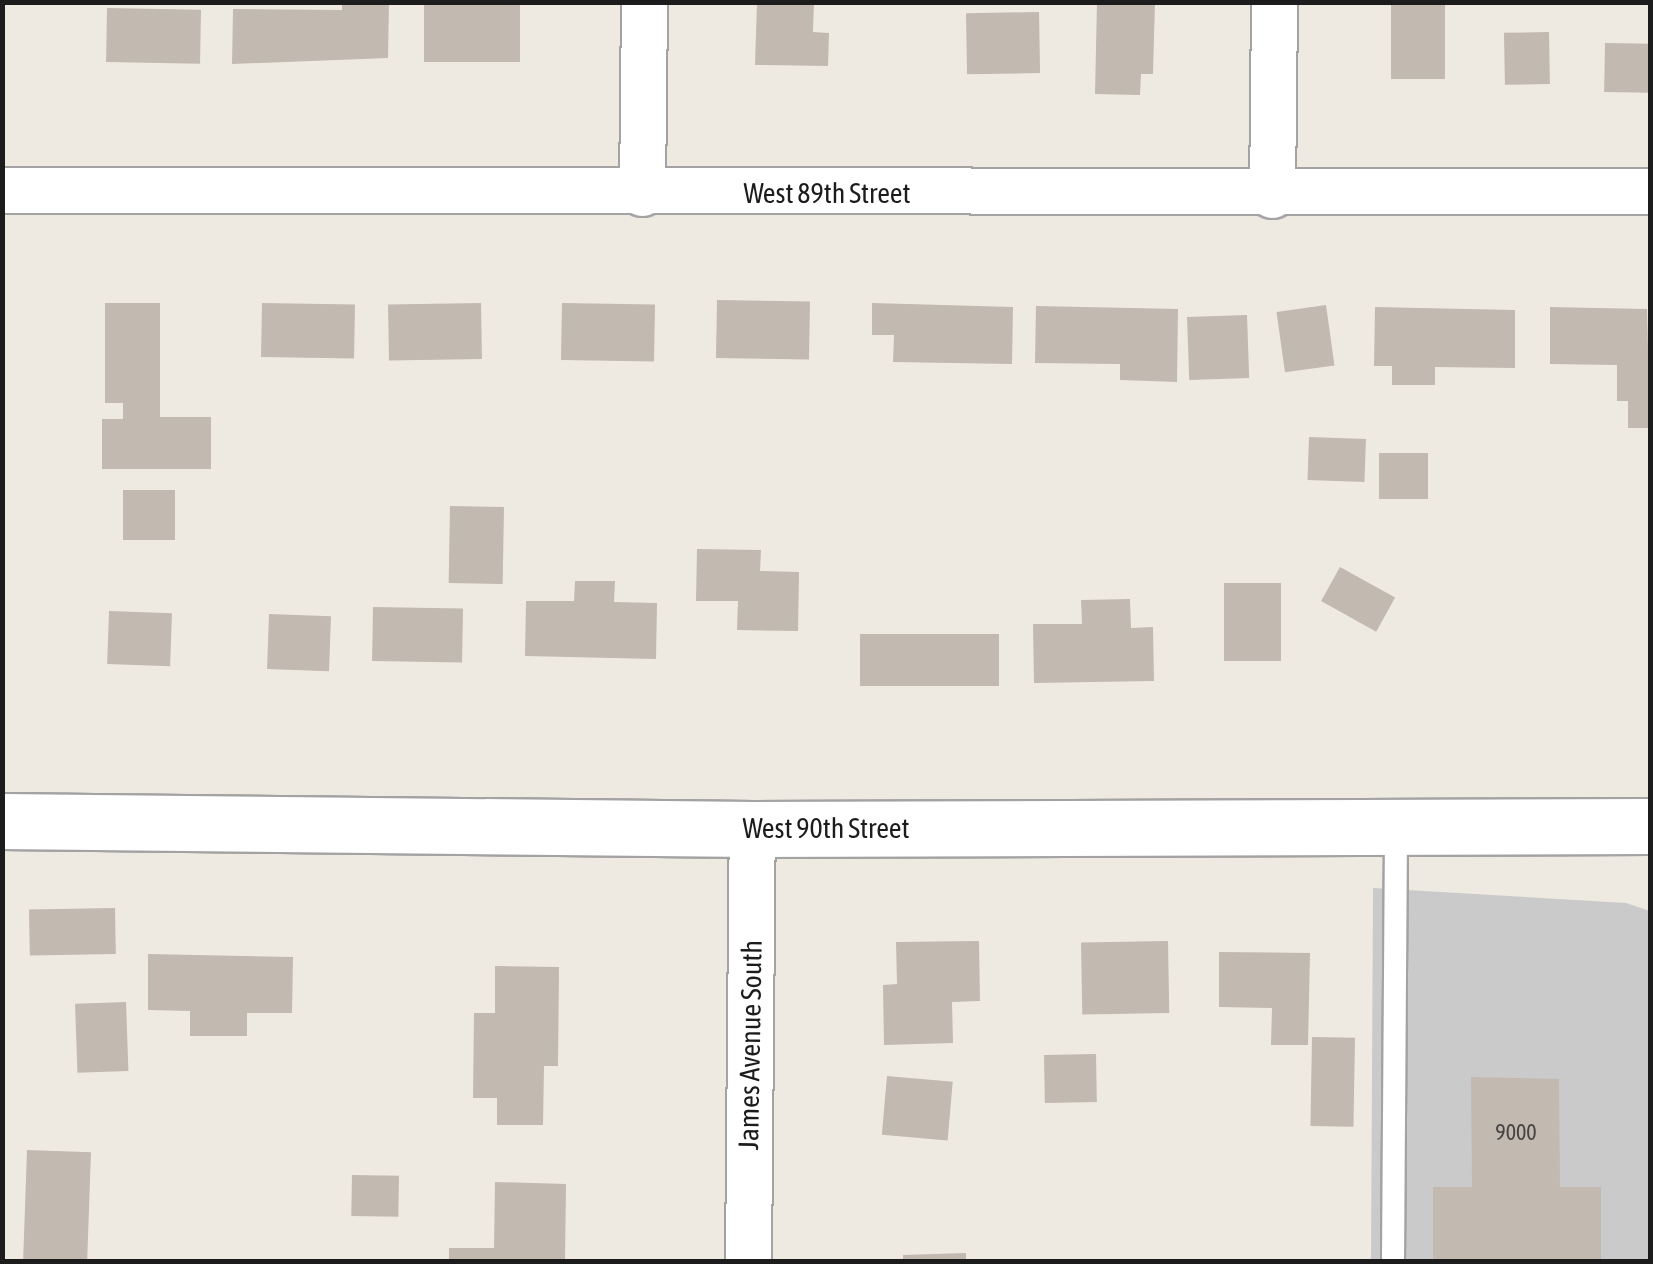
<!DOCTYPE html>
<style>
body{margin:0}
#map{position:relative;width:1653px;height:1264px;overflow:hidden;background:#eeeae2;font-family:"Asap Condensed",sans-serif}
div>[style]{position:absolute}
.religious>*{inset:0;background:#cacaca}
.building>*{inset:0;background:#c2b9b1;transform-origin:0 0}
.roads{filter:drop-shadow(2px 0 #a3a3a3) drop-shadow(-2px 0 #a3a3a3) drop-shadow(0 2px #a3a3a3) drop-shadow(0 -2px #a3a3a3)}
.service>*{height:22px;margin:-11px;padding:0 11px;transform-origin:11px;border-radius:11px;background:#fff}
.minor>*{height:45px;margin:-22.5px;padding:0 22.5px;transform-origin:22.5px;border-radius:22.5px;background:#fff}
.tertiary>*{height:55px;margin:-27.5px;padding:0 27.5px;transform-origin:27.5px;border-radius:27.5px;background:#fff}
span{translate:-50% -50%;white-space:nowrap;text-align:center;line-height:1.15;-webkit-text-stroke:8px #fff;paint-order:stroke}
.number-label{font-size:22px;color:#464341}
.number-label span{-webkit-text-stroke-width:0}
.street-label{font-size:28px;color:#1c1c1c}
.frame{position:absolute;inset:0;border:5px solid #1c1c1c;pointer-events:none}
</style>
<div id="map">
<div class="religious">
<i style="clip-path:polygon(1373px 888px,1626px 903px,1650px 911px,1650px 1261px,1371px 1262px)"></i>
</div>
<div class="building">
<i style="clip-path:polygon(342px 2px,389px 2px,388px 58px,232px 64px,233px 9px,342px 10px)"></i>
<i style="left:424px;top:2px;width:96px;height:60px"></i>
<i style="clip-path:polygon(757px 2px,814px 2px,813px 32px,829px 33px,828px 66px,755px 65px)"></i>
<i style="clip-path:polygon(1097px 2px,1155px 2px,1153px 74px,1141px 74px,1140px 95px,1095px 94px)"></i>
<i style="left:1391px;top:2px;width:54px;height:77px"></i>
<i style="left:107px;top:8px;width:94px;height:54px;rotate:1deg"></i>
<i style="left:1039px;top:12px;width:61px;height:73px;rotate:89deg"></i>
<i style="left:1549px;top:32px;width:52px;height:45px;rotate:89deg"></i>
<i style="left:1605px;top:43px;width:45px;height:49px;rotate:1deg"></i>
<i style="left:717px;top:300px;width:93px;height:58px;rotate:1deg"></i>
<i style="clip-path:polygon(105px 303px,160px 303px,160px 417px,211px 417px,211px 469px,102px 469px,102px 419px,123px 419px,123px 403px,105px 403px)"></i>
<i style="left:262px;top:303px;width:93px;height:54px;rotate:1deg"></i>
<i style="left:481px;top:303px;width:56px;height:93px;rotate:89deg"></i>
<i style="left:562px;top:303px;width:93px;height:57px;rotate:1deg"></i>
<i style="clip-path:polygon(872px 303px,1013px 307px,1012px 364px,893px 362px,894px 335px,872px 335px)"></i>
<i style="left:1326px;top:305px;width:61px;height:50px;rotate:82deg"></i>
<i style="clip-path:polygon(1036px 306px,1178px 309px,1177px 382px,1120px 380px,1120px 364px,1035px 363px)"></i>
<i style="clip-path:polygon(1375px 307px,1515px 310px,1515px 368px,1435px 367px,1435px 385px,1392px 385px,1392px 366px,1374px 366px)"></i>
<i style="clip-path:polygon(1550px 307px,1647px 309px,1650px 428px,1628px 428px,1628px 401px,1617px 401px,1617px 365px,1550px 364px)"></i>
<i style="left:1247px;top:315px;width:63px;height:60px;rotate:88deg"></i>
<i style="left:1309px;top:437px;width:57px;height:43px;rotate:2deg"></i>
<i style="left:1379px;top:453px;width:49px;height:46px"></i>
<i style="left:123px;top:490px;width:52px;height:50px"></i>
<i style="left:450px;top:506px;width:54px;height:77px;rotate:1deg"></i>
<i style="clip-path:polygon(697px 549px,761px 550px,760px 571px,799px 572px,798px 631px,737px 630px,738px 601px,696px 601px)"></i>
<i style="left:1340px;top:567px;width:63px;height:39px;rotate:29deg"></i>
<i style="clip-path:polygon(575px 581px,615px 581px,614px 602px,657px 603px,656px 659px,525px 656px,526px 601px,574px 601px)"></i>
<i style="left:1224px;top:583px;width:57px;height:78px"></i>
<i style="clip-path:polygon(1130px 599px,1131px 628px,1153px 627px,1154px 681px,1034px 683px,1033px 624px,1082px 624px,1081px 600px)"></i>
<i style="left:373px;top:607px;width:90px;height:54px;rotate:1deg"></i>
<i style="left:109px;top:611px;width:63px;height:53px;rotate:2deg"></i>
<i style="left:269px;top:614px;width:62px;height:55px;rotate:2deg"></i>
<i style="left:860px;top:634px;width:139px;height:52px"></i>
<i style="left:115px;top:908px;width:46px;height:86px;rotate:89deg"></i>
<i style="clip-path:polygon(979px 941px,980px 1001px,952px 1002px,953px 1043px,884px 1045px,883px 985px,897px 984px,896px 942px)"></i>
<i style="left:1168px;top:941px;width:72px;height:87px;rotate:89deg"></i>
<i style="clip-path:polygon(1219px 952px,1310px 953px,1308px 1045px,1271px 1045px,1272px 1008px,1219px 1007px)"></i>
<i style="clip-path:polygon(148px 954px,293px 957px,292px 1013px,247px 1013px,247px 1036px,190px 1036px,190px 1011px,148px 1010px)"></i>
<i style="clip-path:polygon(495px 966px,559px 967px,558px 1066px,544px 1066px,543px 1125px,497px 1125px,497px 1098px,473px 1098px,474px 1013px,495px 1013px)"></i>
<i style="left:126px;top:1002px;width:69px;height:51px;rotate:88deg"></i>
<i style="left:1312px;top:1037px;width:43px;height:89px;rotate:1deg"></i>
<i style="left:1096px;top:1054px;width:48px;height:52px;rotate:89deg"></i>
<i style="left:887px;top:1076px;width:66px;height:59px;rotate:5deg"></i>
<i style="clip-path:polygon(1471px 1077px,1559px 1079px,1560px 1187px,1601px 1187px,1601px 1262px,1433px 1262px,1433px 1187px,1472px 1187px)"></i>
<i style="left:27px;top:1150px;width:64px;height:112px;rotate:2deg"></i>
<i style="left:352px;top:1175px;width:47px;height:41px;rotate:1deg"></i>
<i style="clip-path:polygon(495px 1182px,566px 1184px,565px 1262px,449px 1262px,449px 1248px,494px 1248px)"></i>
<i style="clip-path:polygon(966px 1253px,966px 1262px,903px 1262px,903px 1255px)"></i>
</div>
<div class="roads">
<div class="service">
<i style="left:1393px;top:1262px;width:435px;rotate:-89.6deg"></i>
</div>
<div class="minor">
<i style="left:2px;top:190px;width:1648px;rotate:0.03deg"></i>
<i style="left:642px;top:193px;width:191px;rotate:-89.4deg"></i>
<i style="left:1272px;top:195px;width:193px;rotate:-89.4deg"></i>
<i style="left:748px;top:1262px;width:433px;rotate:-89.5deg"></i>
</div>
<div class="tertiary">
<i style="left:2px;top:821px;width:750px;rotate:0.61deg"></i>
<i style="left:752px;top:829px;width:898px;rotate:-0.19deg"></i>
</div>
</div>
<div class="number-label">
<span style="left:1516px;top:1133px">9000</span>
</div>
<div class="street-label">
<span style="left:827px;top:193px">West 89th Street</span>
<span style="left:826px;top:828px">West 90th Street</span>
<span style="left:750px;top:1045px;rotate:-89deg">James Avenue South</span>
</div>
<div class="frame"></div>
</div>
